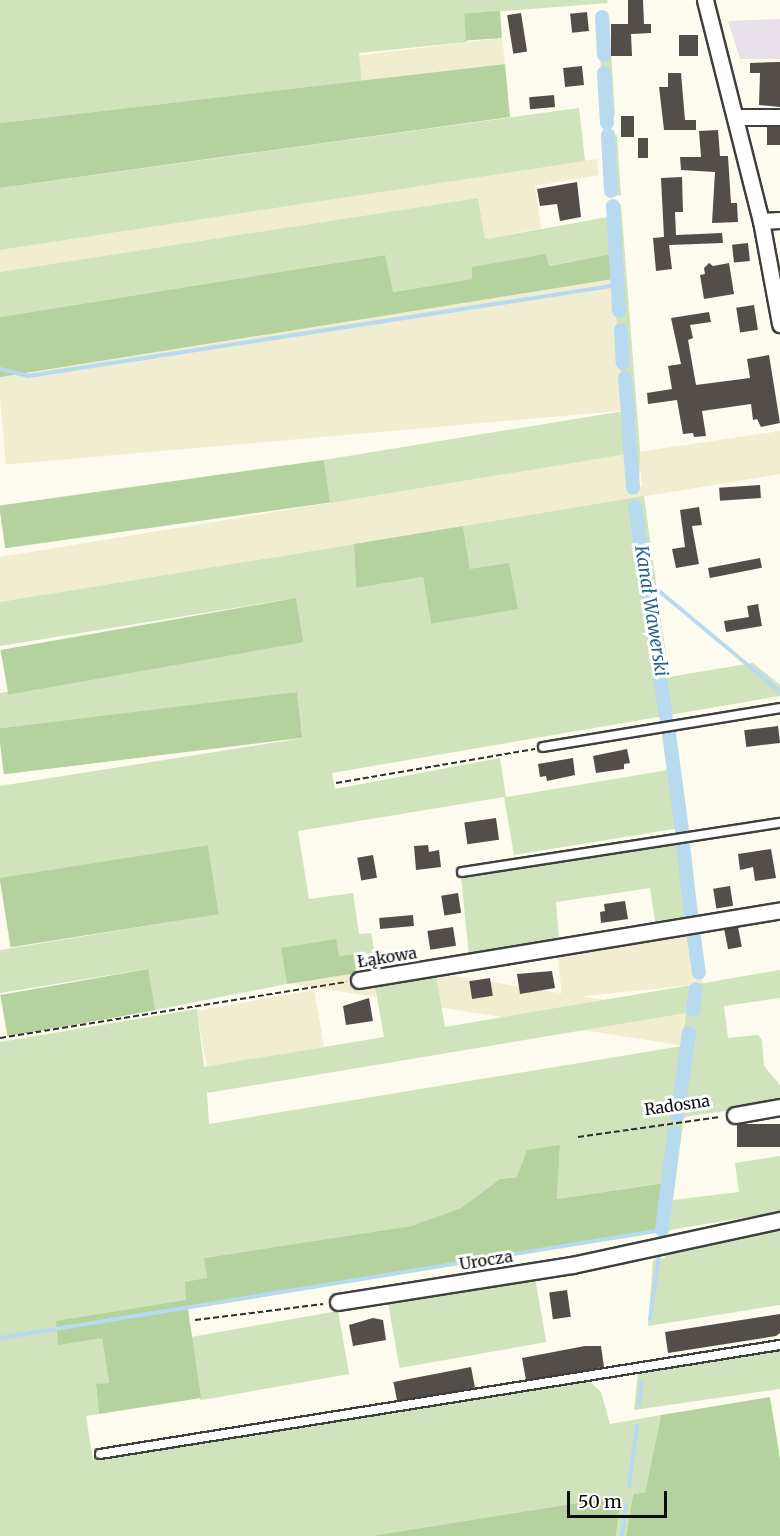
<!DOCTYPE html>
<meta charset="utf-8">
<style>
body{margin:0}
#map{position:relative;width:780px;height:1536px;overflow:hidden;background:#fdfaee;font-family:Merriweather,serif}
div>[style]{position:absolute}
.industrial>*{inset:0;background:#e9e1ea}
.farmland>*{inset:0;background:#f0edd1;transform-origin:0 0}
.green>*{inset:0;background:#d0e3bc;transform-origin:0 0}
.forest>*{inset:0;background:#b4d29d;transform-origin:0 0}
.stream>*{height:4px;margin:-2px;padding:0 2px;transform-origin:2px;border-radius:2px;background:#b8daee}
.canal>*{height:14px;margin:-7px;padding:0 7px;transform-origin:7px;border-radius:7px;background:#b8daee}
.building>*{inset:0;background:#534e4a;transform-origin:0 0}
.path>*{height:2px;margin-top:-1px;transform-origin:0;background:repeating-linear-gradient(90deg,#2e2e2e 0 6px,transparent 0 9px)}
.roads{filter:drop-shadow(2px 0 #3f3f3f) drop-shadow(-2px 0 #3f3f3f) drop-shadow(0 2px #3f3f3f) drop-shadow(0 -2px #3f3f3f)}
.service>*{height:8px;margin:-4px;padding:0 4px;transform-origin:4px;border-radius:4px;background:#fff}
.minor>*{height:15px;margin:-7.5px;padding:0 7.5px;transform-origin:7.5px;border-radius:7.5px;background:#fff}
span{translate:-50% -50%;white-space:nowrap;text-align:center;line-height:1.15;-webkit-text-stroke:6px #fff;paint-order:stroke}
.street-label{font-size:16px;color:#0c0c0c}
.water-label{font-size:18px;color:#25608e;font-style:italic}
.scale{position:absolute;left:567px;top:1491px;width:100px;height:27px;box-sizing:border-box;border:3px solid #0c0c0c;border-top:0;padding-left:8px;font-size:18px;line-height:21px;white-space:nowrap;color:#0c0c0c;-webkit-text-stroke:4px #fff;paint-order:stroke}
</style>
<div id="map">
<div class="industrial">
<i style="clip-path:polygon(780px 19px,780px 59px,740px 59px,728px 21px)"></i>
</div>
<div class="farmland">
<i style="left:502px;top:38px;width:26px;height:144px;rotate:83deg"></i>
<i style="clip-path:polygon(597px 159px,599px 175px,535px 186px,541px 228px,485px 239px,478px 198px,0 272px,0 250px)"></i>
<i style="left:613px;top:279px;width:132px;height:621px;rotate:85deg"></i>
<i style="clip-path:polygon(780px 431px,780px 474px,0 602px,0 557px,627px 454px,631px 488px,642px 486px,638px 452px)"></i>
<i style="left:697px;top:931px;width:53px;height:141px;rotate:84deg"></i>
<i style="left:314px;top:990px;width:58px;height:119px;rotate:80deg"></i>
<i style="left:687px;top:1013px;width:33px;height:488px;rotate:99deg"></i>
</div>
<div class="green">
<i style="clip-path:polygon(0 0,607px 0,608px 3px,464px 14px,467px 42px,359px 53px,362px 81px,0 123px)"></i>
<i style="clip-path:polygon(598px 15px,609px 18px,615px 116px,604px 124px)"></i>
<i style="clip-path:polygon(579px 108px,585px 161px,0 250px,0 188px)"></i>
<i style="clip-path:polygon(605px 135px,617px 135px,621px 196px,610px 194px)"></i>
<i style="clip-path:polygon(478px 198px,485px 239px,608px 217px,606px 205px,621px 204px,640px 451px,639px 489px,631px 488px,627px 454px,330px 503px,324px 460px,624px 411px,611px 254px,548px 266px,546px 254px,473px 279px,392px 292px,384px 255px,0 317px,0 272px)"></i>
<i style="clip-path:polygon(644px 496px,669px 677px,753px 663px,780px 685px,780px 696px,332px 773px,335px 789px,500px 758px,506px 797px,668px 770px,663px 732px,673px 731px,686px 827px,514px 855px,504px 797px,298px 831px,309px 899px,353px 893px,359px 934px,371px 933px,378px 970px,357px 973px,354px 954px,339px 956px,281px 948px,287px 984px,155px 1010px,147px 969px,0 993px,0 950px,219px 914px,208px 845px,0 879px,0 786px,303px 738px,297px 692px,0 739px,0 693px,304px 642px,296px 598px,0 646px,0 602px,354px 544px,356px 588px,423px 577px,431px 624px,517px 609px,470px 569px,463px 526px)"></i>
<i style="clip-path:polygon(687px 840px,696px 919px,656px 927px,650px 888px,556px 902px,559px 940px,469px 955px,461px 877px)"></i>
<i style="clip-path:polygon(evenodd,780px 970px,780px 998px,724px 1006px,728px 1038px,758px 1035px,762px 1040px,764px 1066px,780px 1085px,780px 1103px,684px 1117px,673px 1200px,739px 1192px,735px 1163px,780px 1156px,780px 1212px,657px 1232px,663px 1183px,557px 1199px,560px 1145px,517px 1177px,500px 1179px,461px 1208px,411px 1226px,205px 1258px,207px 1279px,186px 1300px,102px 1338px,109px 1383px,96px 1385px,99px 1414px,86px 1416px,93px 1460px,589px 1381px,601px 1392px,610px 1424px,661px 1415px,645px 1492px,633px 1494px,626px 1536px,616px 1536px,621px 1496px,371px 1536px,0 1536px,0 1042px,197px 1009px,204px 1067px,384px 1037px,375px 985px,436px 975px,445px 1027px,780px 970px,686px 1013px,682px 1046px,209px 1124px,207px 1093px,686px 1013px)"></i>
<i style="clip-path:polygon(780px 1231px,780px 1305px,648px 1326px,653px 1260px,665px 1258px,666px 1249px)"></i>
<i style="left:535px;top:1278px;width:65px;height:149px;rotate:80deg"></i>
<i style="left:338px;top:1311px;width:64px;height:151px;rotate:80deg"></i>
<i style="clip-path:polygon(780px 1350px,780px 1389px,634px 1410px,638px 1373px)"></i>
</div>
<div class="forest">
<i style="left:500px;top:11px;width:27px;height:36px;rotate:86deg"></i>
<i style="clip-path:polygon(505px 64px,510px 117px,0 188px,0 123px)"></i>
<i style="clip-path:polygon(546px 254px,549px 266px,611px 254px,613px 279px,0 377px,0 317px,385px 255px,393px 292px,472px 279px,472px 267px)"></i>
<i style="left:324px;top:460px;width:43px;height:328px;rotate:82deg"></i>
<i style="clip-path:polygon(463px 526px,470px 569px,509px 563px,518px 609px,431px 624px,423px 577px,356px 588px,354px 544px)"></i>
<i style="left:296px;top:598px;width:45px;height:300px;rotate:80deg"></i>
<i style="left:297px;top:692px;width:46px;height:301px;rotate:83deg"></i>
<i style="left:208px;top:845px;width:70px;height:211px;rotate:81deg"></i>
<i style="clip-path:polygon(336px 939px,339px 956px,354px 954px,357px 973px,287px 984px,281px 948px)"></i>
<i style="left:148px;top:969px;width:42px;height:150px;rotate:80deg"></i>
<i style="clip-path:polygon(560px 1145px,557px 1199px,664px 1183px,657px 1232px,188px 1309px,201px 1398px,99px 1414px,96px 1384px,109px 1383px,102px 1338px,58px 1345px,56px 1321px,186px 1300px,185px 1282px,207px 1278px,204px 1258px,411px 1226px,461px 1208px,500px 1179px,517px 1177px,527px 1150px)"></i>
<i style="clip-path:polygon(770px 1397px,780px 1459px,780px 1536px,626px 1536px,633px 1494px,645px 1492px,661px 1415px)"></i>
<i style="clip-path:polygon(621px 1496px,616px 1536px,371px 1536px)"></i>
</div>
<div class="stream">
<i style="left:0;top:369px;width:29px;rotate:14deg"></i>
<i style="left:28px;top:376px;width:597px;rotate:-8.77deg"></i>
<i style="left:647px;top:581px;width:173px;rotate:39.8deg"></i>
<i style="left:650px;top:1319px;width:64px;rotate:-81.9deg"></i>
<i style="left:0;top:1338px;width:671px;rotate:-9.27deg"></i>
<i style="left:662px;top:1230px;width:6px;rotate:90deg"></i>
<i style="left:639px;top:1405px;width:23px;rotate:-83deg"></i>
<i style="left:629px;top:1486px;width:61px;rotate:-82.4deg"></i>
<i style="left:622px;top:1536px;width:31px;rotate:-83deg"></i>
</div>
<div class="canal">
<i style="left:602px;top:17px;width:38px;rotate:87deg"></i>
<i style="left:604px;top:73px;width:50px;rotate:86.6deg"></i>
<i style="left:608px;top:135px;width:56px;rotate:86.9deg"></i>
<i style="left:613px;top:206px;width:105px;rotate:86.7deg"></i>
<i style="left:621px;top:330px;width:33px;rotate:87deg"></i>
<i style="left:625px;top:378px;width:38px;rotate:85deg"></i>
<i style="left:628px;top:424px;width:64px;rotate:85.5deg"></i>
<i style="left:635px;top:507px;width:211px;rotate:81.6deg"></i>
<i style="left:669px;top:734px;width:97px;rotate:82.3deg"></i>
<i style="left:683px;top:845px;width:70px;rotate:83.5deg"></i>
<i style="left:693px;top:930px;width:43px;rotate:82.1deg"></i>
<i style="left:693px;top:1010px;width:21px;rotate:-82deg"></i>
<i style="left:677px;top:1116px;width:84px;rotate:-81.8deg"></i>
<i style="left:662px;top:1230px;width:98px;rotate:-82.9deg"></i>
</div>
<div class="building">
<i style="clip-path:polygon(628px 0,643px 0,644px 24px,651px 24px,651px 33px,631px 34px,632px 56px,611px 56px,611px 24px,628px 24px)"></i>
<i style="left:587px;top:12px;width:19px;height:17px;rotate:84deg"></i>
<i style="left:521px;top:13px;width:39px;height:14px;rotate:81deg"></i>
<i style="left:679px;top:35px;width:19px;height:21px"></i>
<i style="clip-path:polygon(780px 62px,780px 107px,759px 105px,760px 73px,750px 73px,750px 63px)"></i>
<i style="left:582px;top:66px;width:19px;height:19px;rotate:84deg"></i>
<i style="clip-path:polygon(668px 73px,681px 73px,685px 120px,696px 120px,696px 130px,664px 130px,659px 87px,668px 87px)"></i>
<i style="left:554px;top:95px;width:12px;height:25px;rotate:85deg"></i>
<i style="left:621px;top:116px;width:13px;height:21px"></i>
<i style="left:767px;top:127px;width:13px;height:18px"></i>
<i style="clip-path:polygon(718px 130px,720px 156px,728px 156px,731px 203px,737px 203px,738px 222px,712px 223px,715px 172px,681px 170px,680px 157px,701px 157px,699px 131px)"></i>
<i style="left:638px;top:138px;width:10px;height:20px"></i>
<i style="clip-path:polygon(682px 177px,683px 212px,675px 212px,676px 235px,722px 233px,723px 243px,669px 245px,672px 269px,656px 271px,653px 238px,664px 237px,661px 178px)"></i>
<i style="clip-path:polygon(577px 182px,581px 217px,560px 221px,557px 204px,540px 206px,537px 189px)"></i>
<i style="left:748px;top:243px;width:18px;height:16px;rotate:84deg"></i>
<i style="clip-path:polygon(709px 263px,713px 266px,729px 263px,734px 294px,704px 299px,700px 275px,705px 274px,704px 268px)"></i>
<i style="left:754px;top:305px;width:25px;height:18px;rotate:81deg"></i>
<i style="clip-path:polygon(709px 312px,711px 322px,690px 325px,693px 338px,688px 340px,696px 385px,750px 378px,747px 359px,769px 355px,780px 423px,761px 427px,757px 419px,753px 420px,751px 404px,702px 411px,706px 436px,694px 437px,693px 433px,683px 434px,677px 400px,648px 404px,647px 393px,672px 389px,668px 366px,681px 364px,671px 318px)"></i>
<i style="left:760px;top:485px;width:13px;height:41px;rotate:86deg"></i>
<i style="clip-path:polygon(699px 507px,702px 525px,692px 526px,699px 564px,676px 568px,672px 549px,685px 547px,680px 510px)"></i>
<i style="left:760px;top:558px;width:10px;height:53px;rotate:79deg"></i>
<i style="clip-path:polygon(758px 604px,762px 626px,726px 632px,724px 621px,749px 617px,747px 606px)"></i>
<i style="left:778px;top:726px;width:17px;height:34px;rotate:83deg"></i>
<i style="clip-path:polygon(627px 749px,630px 763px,624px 764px,624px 769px,596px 773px,593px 756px)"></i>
<i style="clip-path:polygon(573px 758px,575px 775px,547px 781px,546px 776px,540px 777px,538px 764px)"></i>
<i style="left:496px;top:818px;width:22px;height:32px;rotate:82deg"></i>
<i style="clip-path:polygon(428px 845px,429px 852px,439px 850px,441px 867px,416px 870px,414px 846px)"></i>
<i style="clip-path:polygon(771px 849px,776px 878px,755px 881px,753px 867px,740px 870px,738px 854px)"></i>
<i style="left:373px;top:855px;width:23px;height:16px;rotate:80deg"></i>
<i style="left:730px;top:886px;width:20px;height:17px;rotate:81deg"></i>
<i style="left:458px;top:893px;width:20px;height:17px;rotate:81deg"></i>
<i style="clip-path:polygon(625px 901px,628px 919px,601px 923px,600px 912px,605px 911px,604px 904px)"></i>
<i style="left:413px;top:915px;width:11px;height:34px;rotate:85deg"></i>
<i style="left:453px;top:927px;width:19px;height:26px;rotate:81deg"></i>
<i style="left:738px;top:927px;width:20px;height:14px;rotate:79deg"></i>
<i style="clip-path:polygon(552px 971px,555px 988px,520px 994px,517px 974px)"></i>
<i style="left:490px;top:978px;width:18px;height:21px;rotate:81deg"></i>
<i style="clip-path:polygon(369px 998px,373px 1021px,346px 1025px,343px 1006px)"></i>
<i style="left:780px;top:1124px;width:23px;height:43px;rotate:90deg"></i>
<i style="left:567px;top:1290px;width:27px;height:18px;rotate:82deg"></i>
<i style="clip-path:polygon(780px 1314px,780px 1333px,776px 1336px,668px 1353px,665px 1332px)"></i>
<i style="clip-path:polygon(373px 1318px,383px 1320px,386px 1340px,353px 1346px,349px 1325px)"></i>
<i style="clip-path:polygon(585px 1346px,601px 1346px,604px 1367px,526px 1380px,522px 1358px)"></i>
<i style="left:471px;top:1367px;width:21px;height:79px;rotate:79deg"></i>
</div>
<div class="path">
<i style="left:336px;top:783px;width:202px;rotate:-9.7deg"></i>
<i style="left:0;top:1038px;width:351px;rotate:-9.2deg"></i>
<i style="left:578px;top:1137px;width:143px;rotate:-8deg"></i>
<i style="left:195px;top:1320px;width:129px;rotate:-7.1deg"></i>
</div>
<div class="roads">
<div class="service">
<i style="left:543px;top:747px;width:240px;rotate:-9.3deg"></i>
<i style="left:462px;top:872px;width:322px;rotate:-8.8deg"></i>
<i style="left:100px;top:1454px;width:689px;rotate:-9.11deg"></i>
</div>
<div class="minor">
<i style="left:705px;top:0;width:228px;rotate:75.8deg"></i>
<i style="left:761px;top:221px;width:105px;rotate:79.5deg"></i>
<i style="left:736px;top:117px;width:44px"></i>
<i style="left:761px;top:221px;width:19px;rotate:-3deg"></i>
<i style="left:359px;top:980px;width:427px;rotate:-9.4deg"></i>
<i style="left:735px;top:1115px;width:46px;rotate:-10.1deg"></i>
<i style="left:338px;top:1302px;width:237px;rotate:-9deg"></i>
<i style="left:572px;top:1265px;width:213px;rotate:-12.2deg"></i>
</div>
</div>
<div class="street-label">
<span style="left:387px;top:957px;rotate:-9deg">Łąkowa</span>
<span style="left:677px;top:1105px;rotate:-8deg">Radosna</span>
<span style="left:486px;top:1260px;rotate:-9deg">Urocza</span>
</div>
<div class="water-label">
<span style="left:651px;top:611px;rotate:81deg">Kanał Wawerski</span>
</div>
<div class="scale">50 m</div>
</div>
